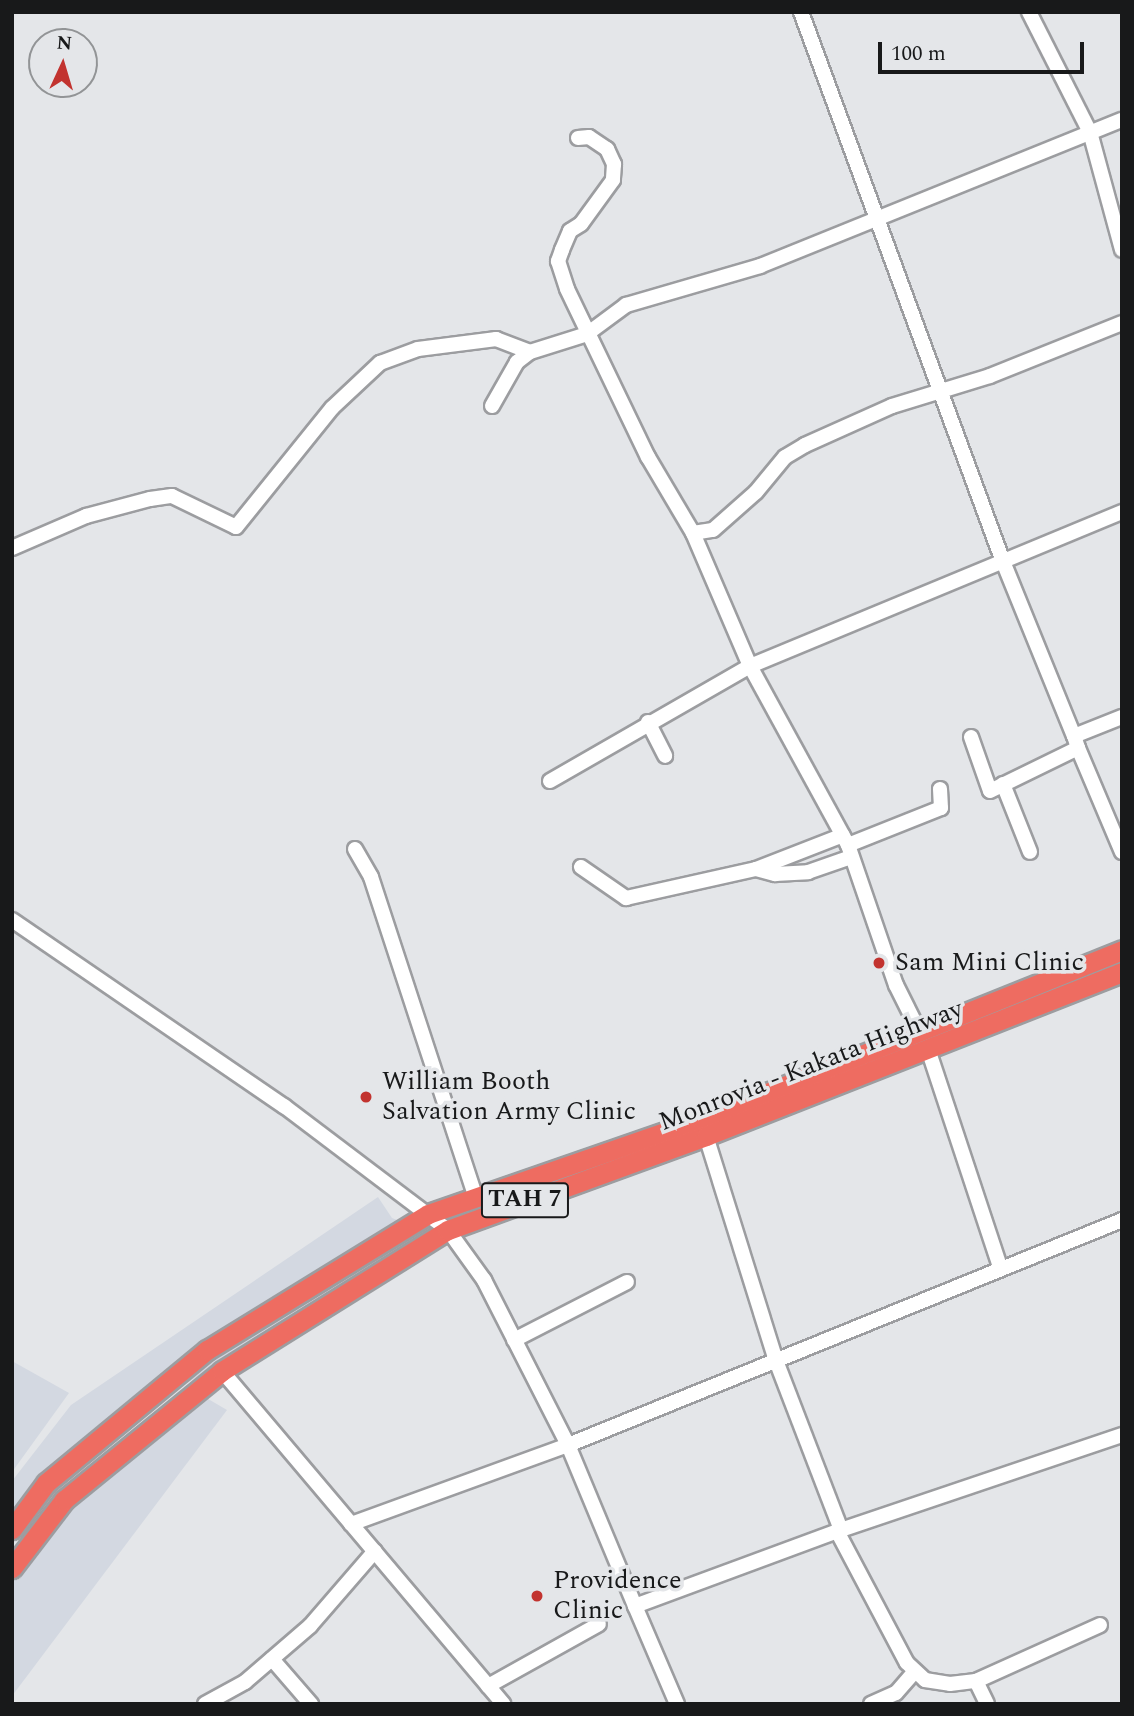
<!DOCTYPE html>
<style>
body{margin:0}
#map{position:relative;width:1134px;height:1716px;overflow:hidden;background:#e4e6e9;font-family:Spectral,serif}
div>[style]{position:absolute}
.built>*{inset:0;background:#d3d8e1}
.roads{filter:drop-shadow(2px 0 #9c9da0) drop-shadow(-2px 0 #9c9da0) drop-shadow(0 2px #9c9da0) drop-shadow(0 -2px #9c9da0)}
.minor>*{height:14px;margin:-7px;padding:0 7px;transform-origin:7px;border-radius:7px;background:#fff}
.highway>*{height:19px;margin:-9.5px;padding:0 9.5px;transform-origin:9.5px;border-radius:9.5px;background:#ee6c61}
.dots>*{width:19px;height:19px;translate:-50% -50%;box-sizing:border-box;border:4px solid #e4e6e9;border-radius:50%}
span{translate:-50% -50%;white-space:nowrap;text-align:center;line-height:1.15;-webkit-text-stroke:7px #e4e6e9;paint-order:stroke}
.shield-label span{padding:2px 5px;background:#e4e6e9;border:2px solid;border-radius:5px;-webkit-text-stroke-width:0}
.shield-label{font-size:24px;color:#18191a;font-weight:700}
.poi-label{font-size:26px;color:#18191a}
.left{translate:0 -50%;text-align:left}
.street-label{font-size:26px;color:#18191a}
.frame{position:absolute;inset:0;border:14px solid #18191a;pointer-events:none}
.north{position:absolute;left:28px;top:28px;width:70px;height:70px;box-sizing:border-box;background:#e4e6e9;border:2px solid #929496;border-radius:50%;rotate:4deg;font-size:19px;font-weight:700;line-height:28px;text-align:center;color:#18191a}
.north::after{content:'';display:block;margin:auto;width:24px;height:32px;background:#c2332f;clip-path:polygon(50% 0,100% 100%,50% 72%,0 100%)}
.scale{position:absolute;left:878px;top:42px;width:206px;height:32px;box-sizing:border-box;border:4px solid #18191a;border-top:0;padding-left:9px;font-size:21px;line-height:24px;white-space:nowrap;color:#18191a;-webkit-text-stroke:5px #e4e6e9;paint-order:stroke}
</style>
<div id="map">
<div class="built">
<i style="clip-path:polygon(378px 1197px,392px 1218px,427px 1232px,76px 1453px,12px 1525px,12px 1481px,71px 1405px)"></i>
<i style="clip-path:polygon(12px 1361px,69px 1393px,12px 1472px)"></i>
<i style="clip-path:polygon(186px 1386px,227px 1410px,12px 1696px,12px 1561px,48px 1504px)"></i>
</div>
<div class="roads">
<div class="minor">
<i style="left:801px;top:12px;width:583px;rotate:69.82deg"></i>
<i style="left:1002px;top:559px;width:191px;rotate:67.9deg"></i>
<i style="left:1029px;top:12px;width:135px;rotate:63.1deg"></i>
<i style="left:1090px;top:132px;width:122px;rotate:74.8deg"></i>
<i style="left:578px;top:138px;width:11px;rotate:-5deg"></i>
<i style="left:589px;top:137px;width:22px;rotate:34deg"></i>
<i style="left:607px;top:149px;width:17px;rotate:65deg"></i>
<i style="left:614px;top:164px;width:16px;rotate:94deg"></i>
<i style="left:613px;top:180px;width:54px;rotate:126deg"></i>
<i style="left:581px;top:224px;width:13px;rotate:148deg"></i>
<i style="left:570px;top:231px;width:21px;rotate:113deg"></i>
<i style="left:562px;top:250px;width:12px;rotate:110deg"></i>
<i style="left:558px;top:261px;width:29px;rotate:72deg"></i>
<i style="left:567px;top:289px;width:187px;rotate:64.3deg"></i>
<i style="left:648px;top:457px;width:88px;rotate:59.4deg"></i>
<i style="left:693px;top:533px;width:145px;rotate:66.8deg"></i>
<i style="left:750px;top:666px;width:204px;rotate:61.3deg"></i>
<i style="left:848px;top:845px;width:148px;rotate:71.1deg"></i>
<i style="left:896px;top:985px;width:54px;rotate:63.4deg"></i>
<i style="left:492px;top:406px;width:51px;rotate:-60.4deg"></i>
<i style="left:517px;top:362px;width:16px;rotate:-38deg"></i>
<i style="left:530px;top:352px;width:60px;rotate:-17.5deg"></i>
<i style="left:587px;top:334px;width:49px;rotate:-36.6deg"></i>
<i style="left:626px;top:305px;width:140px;rotate:-16.2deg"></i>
<i style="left:760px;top:266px;width:390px;rotate:-22deg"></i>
<i style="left:693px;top:533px;width:20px;rotate:-9deg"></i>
<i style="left:713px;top:530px;width:57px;rotate:-41.5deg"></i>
<i style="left:756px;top:492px;width:45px;rotate:-50.4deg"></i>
<i style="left:785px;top:457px;width:23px;rotate:-31deg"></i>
<i style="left:805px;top:445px;width:95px;rotate:-24.1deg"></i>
<i style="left:892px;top:406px;width:102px;rotate:-17deg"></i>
<i style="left:990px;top:376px;width:142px;rotate:-21.9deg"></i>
<i style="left:12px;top:548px;width:81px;rotate:-23.4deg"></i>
<i style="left:86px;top:516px;width:66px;rotate:-14.9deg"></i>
<i style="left:150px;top:499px;width:22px;rotate:-8deg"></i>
<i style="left:172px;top:496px;width:71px;rotate:25.8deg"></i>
<i style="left:236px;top:527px;width:153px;rotate:-51.1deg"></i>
<i style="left:332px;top:408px;width:66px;rotate:-43.2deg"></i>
<i style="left:380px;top:363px;width:40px;rotate:-20.2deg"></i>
<i style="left:418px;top:349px;width:79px;rotate:-7.3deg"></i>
<i style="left:496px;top:339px;width:36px;rotate:21deg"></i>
<i style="left:648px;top:722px;width:38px;rotate:63deg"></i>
<i style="left:971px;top:737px;width:57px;rotate:70.6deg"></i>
<i style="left:990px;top:791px;width:98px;rotate:-26deg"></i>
<i style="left:1078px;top:748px;width:13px;rotate:-108deg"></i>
<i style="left:1074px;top:736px;width:52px;rotate:-21.6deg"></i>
<i style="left:1078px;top:748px;width:113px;rotate:67.1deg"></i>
<i style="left:550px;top:781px;width:231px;rotate:-29.9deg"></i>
<i style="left:750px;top:666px;width:403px;rotate:-22.5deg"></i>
<i style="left:1003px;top:784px;width:73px;rotate:68.3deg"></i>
<i style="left:848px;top:845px;width:100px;rotate:-21.7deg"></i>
<i style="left:941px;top:808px;width:19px;rotate:-93deg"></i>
<i style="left:355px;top:849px;width:32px;rotate:60deg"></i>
<i style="left:371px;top:877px;width:335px;rotate:71.9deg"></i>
<i style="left:581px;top:867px;width:55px;rotate:34.6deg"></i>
<i style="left:626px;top:898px;width:133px;rotate:-12.6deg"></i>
<i style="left:756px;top:869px;width:20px;rotate:15deg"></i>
<i style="left:775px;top:874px;width:33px;rotate:-3deg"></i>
<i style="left:808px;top:872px;width:46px;rotate:-19.2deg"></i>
<i style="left:756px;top:869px;width:93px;rotate:-21.3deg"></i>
<i style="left:12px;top:920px;width:330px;rotate:34.4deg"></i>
<i style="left:284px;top:1106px;width:206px;rotate:37.1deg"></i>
<i style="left:448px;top:1230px;width:62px;rotate:54.2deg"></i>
<i style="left:484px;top:1280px;width:185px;rotate:63deg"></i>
<i style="left:568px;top:1445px;width:174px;rotate:67.4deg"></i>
<i style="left:635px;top:1606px;width:220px;rotate:-20.3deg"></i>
<i style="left:841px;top:1530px;width:297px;rotate:-18.7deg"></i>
<i style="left:928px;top:1049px;width:230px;rotate:71.7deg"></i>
<i style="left:706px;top:1136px;width:232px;rotate:72.7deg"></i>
<i style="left:775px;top:1358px;width:184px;rotate:69deg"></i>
<i style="left:514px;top:1340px;width:127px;rotate:-27.2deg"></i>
<i style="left:222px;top:1371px;width:436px;rotate:49.8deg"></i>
<i style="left:351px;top:1524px;width:231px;rotate:-20deg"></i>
<i style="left:568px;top:1445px;width:598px;rotate:-22.1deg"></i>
<i style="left:837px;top:1531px;width:149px;rotate:62.1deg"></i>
<i style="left:907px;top:1663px;width:25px;rotate:43deg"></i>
<i style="left:925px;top:1680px;width:25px;rotate:9deg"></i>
<i style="left:950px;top:1684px;width:26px;rotate:-7deg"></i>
<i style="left:976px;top:1681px;width:136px;rotate:-24.3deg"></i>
<i style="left:635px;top:1606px;width:107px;rotate:66.8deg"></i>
<i style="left:272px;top:1659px;width:60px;rotate:49.1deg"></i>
<i style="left:976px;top:1681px;width:25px;rotate:64deg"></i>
<i style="left:488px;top:1686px;width:127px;rotate:-29.2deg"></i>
<i style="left:205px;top:1704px;width:46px;rotate:-28.8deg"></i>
<i style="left:245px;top:1682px;width:86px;rotate:-40.7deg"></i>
<i style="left:310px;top:1626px;width:99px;rotate:-49.1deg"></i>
<i style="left:871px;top:1704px;width:27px;rotate:-24deg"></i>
<i style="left:896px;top:1693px;width:28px;rotate:-49deg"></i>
</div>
<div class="highway">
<i style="left:12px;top:1529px;width:57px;rotate:-53.5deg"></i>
<i style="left:46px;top:1483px;width:209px;rotate:-39.6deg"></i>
<i style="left:207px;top:1350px;width:259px;rotate:-31.6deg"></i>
<i style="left:428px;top:1214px;width:290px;rotate:-19.1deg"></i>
<i style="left:702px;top:1119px;width:453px;rotate:-21.9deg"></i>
<i style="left:12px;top:1568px;width:86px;rotate:-52.6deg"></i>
<i style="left:64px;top:1500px;width:204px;rotate:-39.2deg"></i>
<i style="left:222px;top:1371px;width:266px;rotate:-32deg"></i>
<i style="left:448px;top:1230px;width:275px;rotate:-20deg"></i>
<i style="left:706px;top:1136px;width:447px;rotate:-21.5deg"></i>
</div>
</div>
<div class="dots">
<i style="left:879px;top:963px;background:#c2332f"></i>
<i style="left:366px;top:1097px;background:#c2332f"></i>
<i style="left:537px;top:1596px;background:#c2332f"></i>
</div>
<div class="shield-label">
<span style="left:525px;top:1200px">TAH 7</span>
</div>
<div class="poi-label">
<span class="left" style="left:895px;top:963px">Sam Mini Clinic</span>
<span class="left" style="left:382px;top:1097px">William Booth<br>Salvation Army Clinic</span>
<span class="left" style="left:553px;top:1596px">Providence<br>Clinic</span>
</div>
<div class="street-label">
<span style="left:811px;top:1066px;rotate:-21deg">Monrovia - Kakata Highway</span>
</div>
<div class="frame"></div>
<div class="north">N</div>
<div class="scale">100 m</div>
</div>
